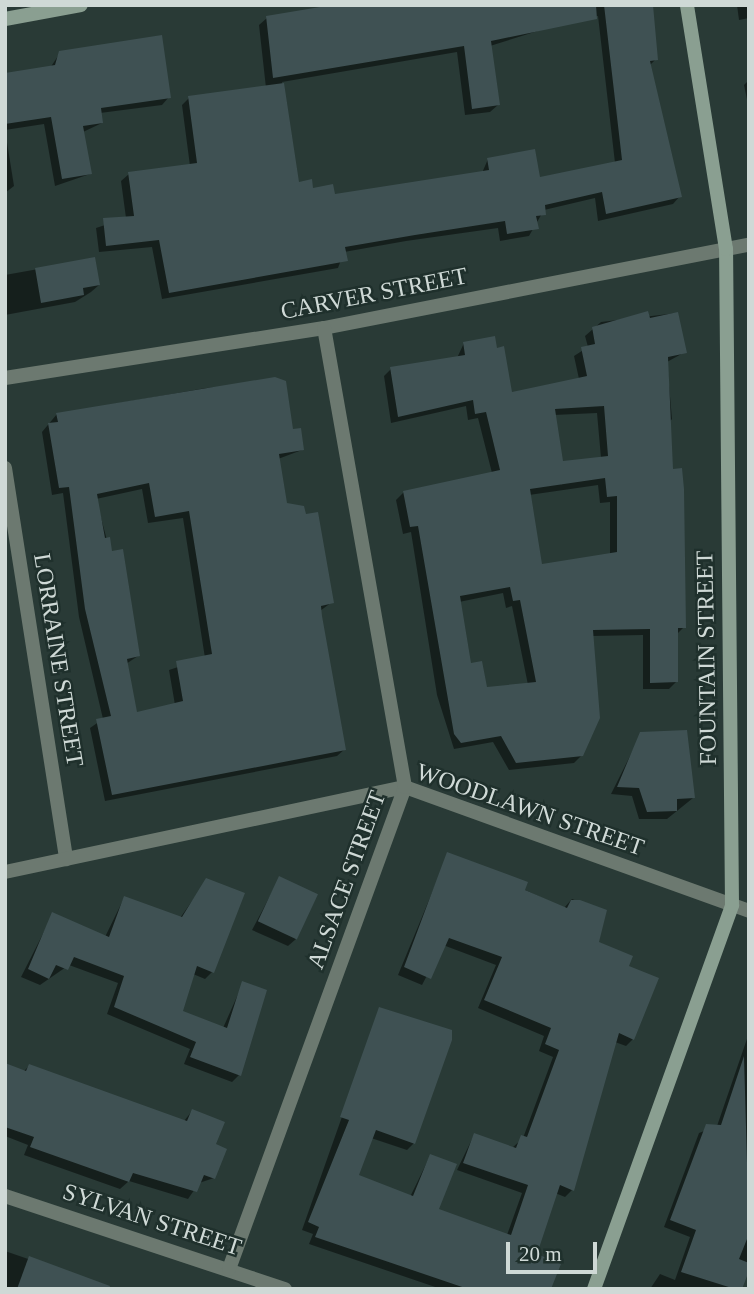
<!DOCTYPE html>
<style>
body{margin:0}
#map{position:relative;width:754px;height:1294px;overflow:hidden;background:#293a36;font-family:"Times New Roman",serif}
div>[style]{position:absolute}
.shadow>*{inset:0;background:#0007}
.building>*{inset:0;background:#3f5153;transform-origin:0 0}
.street>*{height:14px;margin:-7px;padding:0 7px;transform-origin:7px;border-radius:7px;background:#6c7970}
.secondary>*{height:14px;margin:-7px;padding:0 7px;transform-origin:7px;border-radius:7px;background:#8a9f91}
span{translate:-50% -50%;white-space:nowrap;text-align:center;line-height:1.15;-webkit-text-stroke:5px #1f302c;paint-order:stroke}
.street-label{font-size:24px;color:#cfd9d6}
.frame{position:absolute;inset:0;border:7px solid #cfd9d6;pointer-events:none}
.scale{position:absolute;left:506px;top:1242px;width:91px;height:32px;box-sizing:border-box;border:4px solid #cfd9d6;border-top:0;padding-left:9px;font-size:21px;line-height:24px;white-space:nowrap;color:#cfd9d6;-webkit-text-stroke:5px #1f302c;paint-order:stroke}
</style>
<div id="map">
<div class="shadow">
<i style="clip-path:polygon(575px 5px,650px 5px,656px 59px,649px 66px,680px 196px,673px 204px,598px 221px,595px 198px,544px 210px,529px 236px,500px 241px,498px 228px,406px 241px,344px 252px,338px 268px,162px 299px,152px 247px,99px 252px,96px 228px,126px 218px,121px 181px,129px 174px,190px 166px,182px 105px,189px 98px,266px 88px,259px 25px,267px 18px,557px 25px,490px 46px,498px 105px,490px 112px,465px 115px,457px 52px,282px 82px,298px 184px,312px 190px,333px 196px,482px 173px,488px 159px,538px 179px,615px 163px,598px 16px,577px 19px)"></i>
<i style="clip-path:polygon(737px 5px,749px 5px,749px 18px,739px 20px)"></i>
<i style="clip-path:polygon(60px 53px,169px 97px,162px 105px,100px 113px,102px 123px,83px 132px,90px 174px,55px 186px,44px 124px,5px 130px,5px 75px,50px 68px)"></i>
<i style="clip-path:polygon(749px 80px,749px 109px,744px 85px)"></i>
<i style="clip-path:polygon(5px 130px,14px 186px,5px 193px)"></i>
<i style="clip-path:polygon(94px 259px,99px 285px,91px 292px,75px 302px,5px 315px,5px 275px)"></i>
<i style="clip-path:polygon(evenodd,677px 313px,685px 352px,667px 362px,672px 419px,667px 425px,684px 627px,676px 635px,677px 681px,669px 689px,643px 689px,643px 635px,592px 636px,582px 755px,574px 763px,509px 770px,493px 742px,454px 749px,437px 695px,411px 532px,403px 534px,396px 500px,404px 492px,492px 473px,478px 418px,468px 420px,466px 406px,391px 423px,384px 376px,391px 369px,457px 358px,464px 343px,510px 394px,579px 379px,574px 356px,588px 347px,585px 336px,601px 322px,677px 313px,597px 413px,601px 458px,562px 463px,554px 415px,597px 413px,677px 313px,598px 485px,600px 503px,610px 502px,610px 555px,541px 566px,529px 495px,598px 485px,677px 313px,503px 593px,506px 608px,512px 606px,528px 685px,485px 689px,470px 665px,459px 602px,503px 593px)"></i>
<i style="clip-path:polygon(evenodd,284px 383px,291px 431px,302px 450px,278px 459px,285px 504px,332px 602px,320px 611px,345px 749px,337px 756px,105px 801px,90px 728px,103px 719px,79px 617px,63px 493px,52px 495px,42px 432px,57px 414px,206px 388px,284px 383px,142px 489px,148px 523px,183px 518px,205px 658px,169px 670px,175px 705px,136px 714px,126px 664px,138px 656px,96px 499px,142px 489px)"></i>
<i style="clip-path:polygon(641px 734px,693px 798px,667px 819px,639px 819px,632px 796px,611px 794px)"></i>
<i style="clip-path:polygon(448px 854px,564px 908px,572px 899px,605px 912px,597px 943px,627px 967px,633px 1039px,626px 1046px,615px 1042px,572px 1190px,565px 1197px,555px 1193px,534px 1256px,549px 1289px,441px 1289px,309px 1244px,313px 1234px,302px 1230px,380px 1009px,452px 1032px,414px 1143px,407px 1150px,371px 1138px,356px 1176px,410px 1197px,430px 1156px,437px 1210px,507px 1235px,522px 1193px,457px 1170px,474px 1135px,512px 1148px,523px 1138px,553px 1057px,539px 1051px,544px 1036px,478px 1008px,496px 965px,443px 945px,422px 985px,398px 975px)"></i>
<i style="clip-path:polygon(279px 879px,296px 939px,288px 946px,252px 930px)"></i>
<i style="clip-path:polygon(207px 880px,212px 972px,205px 979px,193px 974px,180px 1012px,223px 1028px,243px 983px,239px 1075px,232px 1082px,184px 1064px,190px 1049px,107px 1014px,118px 983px,69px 965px,40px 985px,21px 977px,53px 914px,105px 937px,124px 898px,180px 918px)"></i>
<i style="clip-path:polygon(749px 1033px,749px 1266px,740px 1289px,650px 1289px,660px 1274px,675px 1280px,690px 1237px,664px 1227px,699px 1133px,717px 1126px)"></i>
<i style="clip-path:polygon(5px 1065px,23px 1072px,29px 1066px,184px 1121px,192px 1111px,214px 1145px,214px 1178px,199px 1183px,188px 1199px,129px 1181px,120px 1189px,24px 1155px,28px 1145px,5px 1136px)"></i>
<i style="clip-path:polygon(5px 1251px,115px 1289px,5px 1289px)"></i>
</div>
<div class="building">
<i style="clip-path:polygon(332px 5px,596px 5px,597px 19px,491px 41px,500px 105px,472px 109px,464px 46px,273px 78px,266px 16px)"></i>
<i style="clip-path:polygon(604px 5px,653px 5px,658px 60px,650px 61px,682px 197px,606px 214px,602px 192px,545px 205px,546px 215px,536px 216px,539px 229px,507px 234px,505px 221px,415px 235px,345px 247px,348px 261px,169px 293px,159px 240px,106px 246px,103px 218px,134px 216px,128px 172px,197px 163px,188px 96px,284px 83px,299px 182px,312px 179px,313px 188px,333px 184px,335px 194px,489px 170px,487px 158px,535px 149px,540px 177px,622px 160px)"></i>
<i style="clip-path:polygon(162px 35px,171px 98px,101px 108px,103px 123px,83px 126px,92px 174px,62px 179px,51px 117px,5px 124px,5px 73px,55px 65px,59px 51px)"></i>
<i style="clip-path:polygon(95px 257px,100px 285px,83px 288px,84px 295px,41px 303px,35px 268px)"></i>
<i style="clip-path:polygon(evenodd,648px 311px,650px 318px,678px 312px,687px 353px,668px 357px,673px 469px,682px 468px,684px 489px,686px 628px,678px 628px,678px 682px,650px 683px,650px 629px,593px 630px,600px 718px,583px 756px,516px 763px,501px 736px,461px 743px,454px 734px,418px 526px,410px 527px,403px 491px,500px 470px,486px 412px,475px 414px,473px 400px,398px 417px,390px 367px,465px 355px,463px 342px,495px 336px,497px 348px,504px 346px,512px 392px,587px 376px,581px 347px,595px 344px,592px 327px,648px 311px,604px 406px,608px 456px,563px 461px,555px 409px,604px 406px,648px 311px,605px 478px,607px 497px,617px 496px,617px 552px,542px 564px,530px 489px,605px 478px,648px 311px,510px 587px,513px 601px,520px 600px,536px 682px,487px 687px,482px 661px,471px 663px,460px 596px,510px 587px)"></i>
<i style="clip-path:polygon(evenodd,275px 377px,286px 381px,293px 429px,301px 428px,304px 450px,279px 454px,287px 503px,304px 506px,306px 514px,318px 512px,334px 603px,321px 606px,322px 616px,346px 750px,112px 795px,96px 719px,111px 716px,85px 609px,69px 487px,59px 488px,48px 423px,58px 422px,56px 413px,275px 377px,149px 483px,155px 517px,189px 511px,212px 654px,176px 661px,183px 701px,137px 712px,127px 659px,140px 656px,123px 549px,112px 551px,110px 537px,105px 538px,97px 494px,149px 483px)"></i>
<i style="clip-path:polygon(687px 730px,695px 798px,677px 799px,677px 811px,647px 812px,639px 788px,617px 787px,640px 732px)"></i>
<i style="clip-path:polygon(447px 852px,528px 882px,525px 890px,567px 908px,571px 900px,580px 900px,607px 910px,599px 942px,633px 956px,629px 966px,659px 978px,634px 1040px,619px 1033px,574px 1191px,560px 1185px,537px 1254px,561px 1264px,551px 1289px,468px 1289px,315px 1237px,319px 1227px,308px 1222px,349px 1120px,340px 1117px,379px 1007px,452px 1030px,452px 1040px,415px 1144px,376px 1130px,359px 1175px,413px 1196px,430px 1154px,457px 1164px,439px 1209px,511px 1235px,528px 1185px,463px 1163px,474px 1133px,516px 1148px,521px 1135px,527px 1137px,559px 1050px,545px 1044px,551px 1028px,484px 1000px,502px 957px,449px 938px,431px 979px,404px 967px)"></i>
<i style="left:279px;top:876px;width:43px;height:50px;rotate:25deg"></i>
<i style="clip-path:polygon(206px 878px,245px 893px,214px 973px,197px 966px,183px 1011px,227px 1028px,242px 981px,267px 990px,241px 1076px,190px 1057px,196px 1042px,114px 1007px,124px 976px,74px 957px,68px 970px,56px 965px,49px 979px,28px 969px,52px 912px,109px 937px,124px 896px,182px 917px)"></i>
<i style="clip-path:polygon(744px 1056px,749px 1234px,739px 1259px,749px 1263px,749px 1271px,742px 1289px,735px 1289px,681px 1272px,696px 1230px,670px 1220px,706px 1124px,721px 1125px)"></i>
<i style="clip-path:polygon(5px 1063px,26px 1071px,29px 1064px,187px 1121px,192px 1109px,225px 1122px,216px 1144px,227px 1149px,215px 1179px,204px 1175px,197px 1192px,133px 1173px,129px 1182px,30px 1147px,34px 1137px,5px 1127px)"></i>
<i style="clip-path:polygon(29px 1256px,110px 1286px,109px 1289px,17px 1289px)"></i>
</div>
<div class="street">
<i style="left:5px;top:378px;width:323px;rotate:-8.9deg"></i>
<i style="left:324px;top:328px;width:433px;rotate:-11.1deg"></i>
<i style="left:5px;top:468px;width:396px;rotate:81.1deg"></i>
<i style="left:5px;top:872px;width:409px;rotate:-12deg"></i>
<i style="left:405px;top:787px;width:366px;rotate:19.8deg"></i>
<i style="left:5px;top:1196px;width:295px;rotate:18.4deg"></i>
<i style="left:229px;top:1269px;width:513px;rotate:-69.94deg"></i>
<i style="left:405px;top:787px;width:466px;rotate:-100deg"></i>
</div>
<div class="secondary">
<i style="left:5px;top:19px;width:77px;rotate:-10.4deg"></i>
<i style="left:594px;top:1289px;width:408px;rotate:-70.2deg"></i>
<i style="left:732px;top:905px;width:656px;rotate:-90.52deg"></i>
<i style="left:726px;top:249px;width:247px;rotate:-99.1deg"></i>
</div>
<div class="street-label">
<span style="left:374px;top:294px;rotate:-11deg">CARVER STREET</span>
<span style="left:707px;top:658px;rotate:-91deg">FOUNTAIN STREET</span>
<span style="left:58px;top:660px;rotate:81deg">LORRAINE STREET</span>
<span style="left:530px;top:810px;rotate:19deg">WOODLAWN STREET</span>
<span style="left:347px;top:880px;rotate:-70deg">ALSACE STREET</span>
<span style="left:152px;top:1220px;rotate:18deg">SYLVAN STREET</span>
</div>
<div class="frame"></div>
<div class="scale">20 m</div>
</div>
